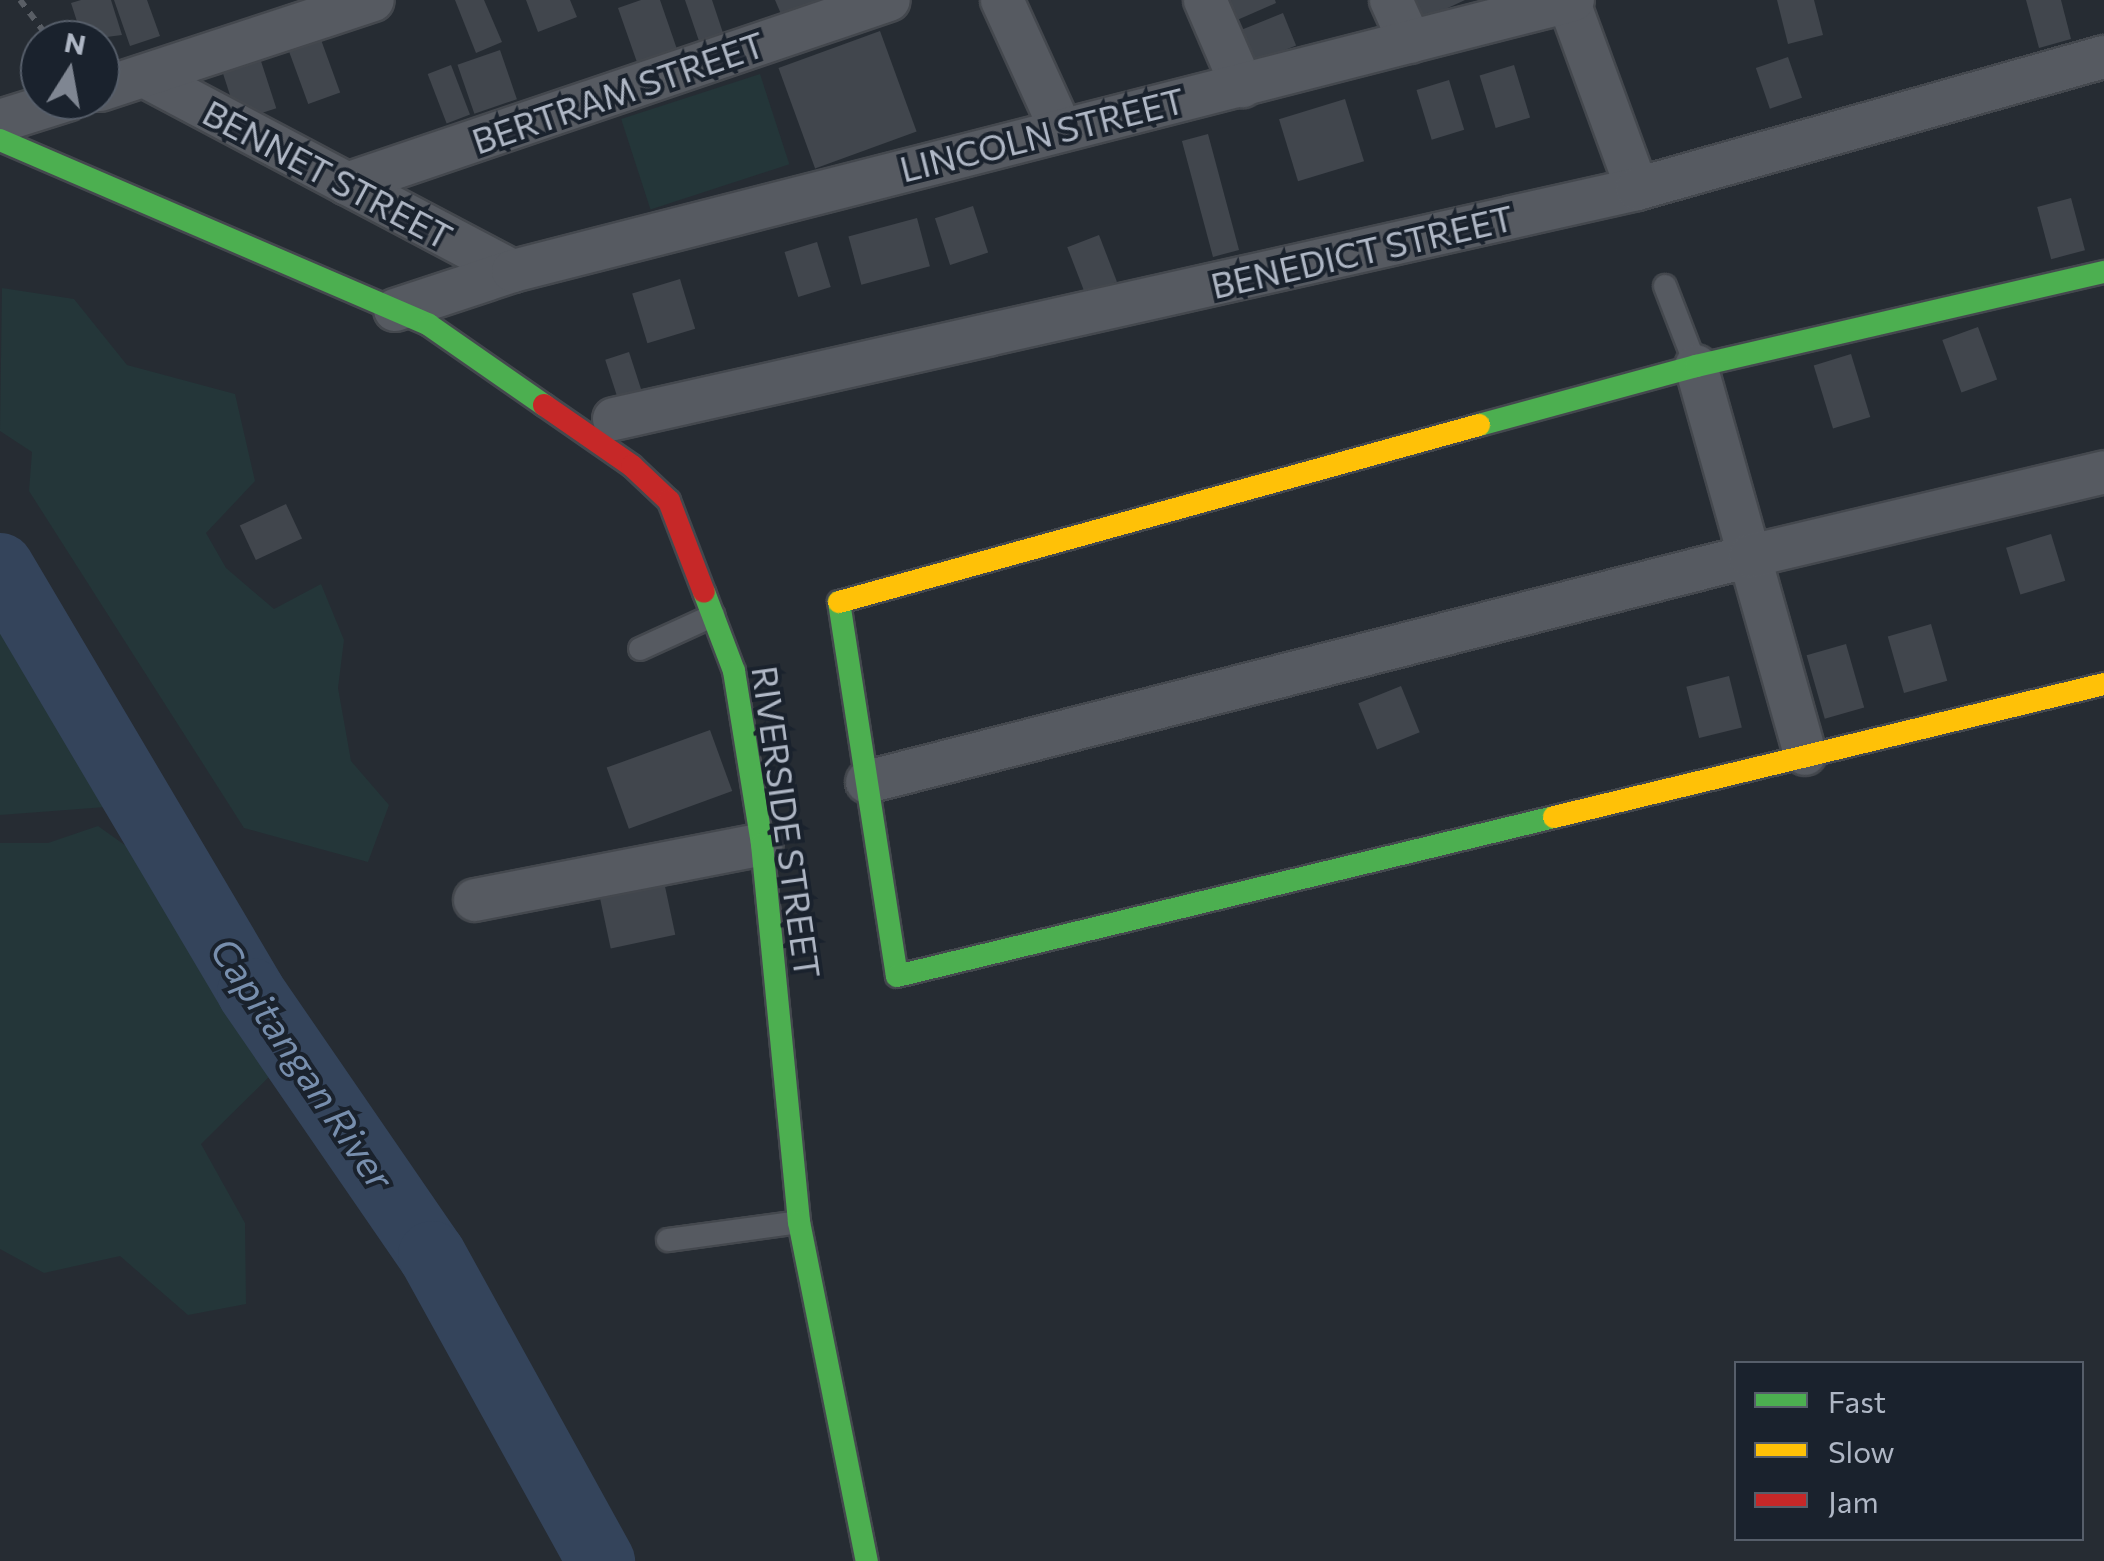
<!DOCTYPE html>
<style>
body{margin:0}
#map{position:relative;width:2104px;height:1561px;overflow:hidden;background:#262c33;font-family:Commissioner,sans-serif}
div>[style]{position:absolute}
.green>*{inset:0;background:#243639;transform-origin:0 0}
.river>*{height:68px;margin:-34px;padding:0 34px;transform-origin:34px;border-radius:34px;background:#34445b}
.building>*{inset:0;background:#41464d;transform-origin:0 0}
.path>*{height:6px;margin-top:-3px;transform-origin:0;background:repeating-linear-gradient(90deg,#595e65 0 8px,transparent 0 16px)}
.roads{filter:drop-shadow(2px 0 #44484e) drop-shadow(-2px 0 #44484e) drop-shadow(0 2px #44484e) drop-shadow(0 -2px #44484e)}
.lane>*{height:22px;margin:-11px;padding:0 11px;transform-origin:11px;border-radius:11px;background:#565a61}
.street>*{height:42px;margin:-21px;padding:0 21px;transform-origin:21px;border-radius:21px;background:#565a61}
.fast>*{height:22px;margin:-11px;padding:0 11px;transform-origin:11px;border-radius:11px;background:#4caf50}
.slow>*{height:22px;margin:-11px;padding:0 11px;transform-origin:11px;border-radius:11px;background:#ffc107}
.jam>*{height:22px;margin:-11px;padding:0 11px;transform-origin:11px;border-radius:11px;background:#c62828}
span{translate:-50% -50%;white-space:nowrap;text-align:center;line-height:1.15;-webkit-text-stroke:8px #1a222d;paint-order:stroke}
.street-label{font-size:35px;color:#afb7c5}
.water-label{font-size:38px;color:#778ead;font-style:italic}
.legend{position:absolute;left:1734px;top:1361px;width:350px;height:180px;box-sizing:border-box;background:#1a222d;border:2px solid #565e6a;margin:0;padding:12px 18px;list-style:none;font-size:30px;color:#afb7c5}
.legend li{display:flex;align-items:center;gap:20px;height:50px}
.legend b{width:50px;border:2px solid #565e6a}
.north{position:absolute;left:20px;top:20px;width:100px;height:100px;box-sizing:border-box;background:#1a222d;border:2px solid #565e6a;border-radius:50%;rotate:11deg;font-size:28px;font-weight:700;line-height:40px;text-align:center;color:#afb7c5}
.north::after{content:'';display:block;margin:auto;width:35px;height:45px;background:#7f8692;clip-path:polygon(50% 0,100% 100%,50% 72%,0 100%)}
</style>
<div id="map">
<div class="green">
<i style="left:760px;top:74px;width:95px;height:146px;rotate:72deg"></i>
<i style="clip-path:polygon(2px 288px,74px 299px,127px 365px,235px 394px,255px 481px,206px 533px,226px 568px,274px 609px,321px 584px,344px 640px,338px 688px,351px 761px,389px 805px,368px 862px,244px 828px,29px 491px,32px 452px,0 431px)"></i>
<i style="clip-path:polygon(0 593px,118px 751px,119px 806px,0 815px)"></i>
<i style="clip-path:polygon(98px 826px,174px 880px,284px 1062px,201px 1144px,245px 1223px,246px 1304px,188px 1315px,120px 1256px,44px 1273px,0 1249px,0 843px,48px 843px)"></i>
</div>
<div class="river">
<i style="left:0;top:567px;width:494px;rotate:59.4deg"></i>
<i style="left:251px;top:992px;width:319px;rotate:55.5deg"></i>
<i style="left:432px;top:1255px;width:350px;rotate:61.1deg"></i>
</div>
<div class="building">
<i style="clip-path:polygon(81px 0,111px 0,122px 35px,83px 40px,71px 3px)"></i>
<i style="clip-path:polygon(114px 0,147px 0,160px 36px,130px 46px)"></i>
<i style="clip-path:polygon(455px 0,484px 0,502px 42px,476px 53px)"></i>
<i style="clip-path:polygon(526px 0,570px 0,577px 17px,538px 32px)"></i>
<i style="clip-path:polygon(641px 0,660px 0,679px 55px,639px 68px,618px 8px)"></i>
<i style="clip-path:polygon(685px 0,712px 0,724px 36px,700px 44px)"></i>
<i style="clip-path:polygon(775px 0,819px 0,820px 1px,781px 14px)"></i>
<i style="clip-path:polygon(1217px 0,1275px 0,1276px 3px,1228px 24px)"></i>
<i style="clip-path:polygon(1413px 0,1465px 0,1422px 20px)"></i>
<i style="clip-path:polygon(1777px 0,1814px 0,1823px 35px,1788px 44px)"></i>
<i style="clip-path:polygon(2026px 0,2061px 0,2071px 39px,2039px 48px)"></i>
<i style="left:1283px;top:13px;width:35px;height:56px;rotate:68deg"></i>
<i style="left:880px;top:31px;width:107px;height:108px;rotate:70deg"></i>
<i style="left:320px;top:37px;width:59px;height:34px;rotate:70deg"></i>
<i style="left:500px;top:50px;width:52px;height:45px;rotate:71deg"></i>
<i style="left:259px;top:55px;width:56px;height:40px;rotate:72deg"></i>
<i style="left:1788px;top:57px;width:43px;height:34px;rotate:71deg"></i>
<i style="left:451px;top:65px;width:53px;height:25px;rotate:69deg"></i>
<i style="left:1514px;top:65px;width:55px;height:36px;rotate:73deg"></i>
<i style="left:1449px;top:80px;width:52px;height:34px;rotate:73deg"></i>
<i style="left:1345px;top:99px;width:65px;height:69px;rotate:73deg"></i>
<i style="left:1208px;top:134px;width:120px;height:27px;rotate:75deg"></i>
<i style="left:2071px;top:198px;width:54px;height:35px;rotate:75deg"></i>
<i style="left:973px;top:206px;width:49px;height:40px;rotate:72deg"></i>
<i style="left:917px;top:218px;width:50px;height:71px;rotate:75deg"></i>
<i style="left:1099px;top:235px;width:50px;height:34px;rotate:69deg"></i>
<i style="left:817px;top:242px;width:47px;height:34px;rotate:73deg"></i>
<i style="left:680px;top:279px;width:52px;height:50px;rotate:73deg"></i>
<i style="left:1978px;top:327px;width:56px;height:38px;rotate:70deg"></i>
<i style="left:629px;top:352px;width:51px;height:25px;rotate:72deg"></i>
<i style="left:1851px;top:354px;width:66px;height:39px;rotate:73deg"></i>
<i style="left:286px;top:504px;width:38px;height:51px;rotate:65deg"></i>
<i style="left:2051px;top:534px;width:49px;height:47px;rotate:73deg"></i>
<i style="left:1931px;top:624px;width:59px;height:45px;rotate:74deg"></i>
<i style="left:1846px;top:644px;width:66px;height:41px;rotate:74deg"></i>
<i style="left:1729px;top:676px;width:53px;height:44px;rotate:76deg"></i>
<i style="left:1401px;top:686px;width:50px;height:46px;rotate:68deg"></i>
<i style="left:710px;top:730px;width:65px;height:110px;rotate:70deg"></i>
<i style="left:663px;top:877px;width:59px;height:66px;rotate:78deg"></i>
</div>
<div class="path">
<i style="left:20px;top:0;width:50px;rotate:53.1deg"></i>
</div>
<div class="roads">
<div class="lane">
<i style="left:1665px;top:286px;width:86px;rotate:68.8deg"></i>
<i style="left:640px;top:649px;width:81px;rotate:-24.7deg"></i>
<i style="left:668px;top:1240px;width:132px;rotate:-7.8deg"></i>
</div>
<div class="street">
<i style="left:1002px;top:0;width:140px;rotate:65.5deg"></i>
<i style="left:1205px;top:0;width:94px;rotate:66.7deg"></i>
<i style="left:1391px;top:0;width:46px;rotate:65.7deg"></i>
<i style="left:1568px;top:0;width:201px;rotate:69.9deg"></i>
<i style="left:144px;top:76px;width:417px;rotate:27.9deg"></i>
<i style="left:100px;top:90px;width:287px;rotate:-18.2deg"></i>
<i style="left:0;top:121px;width:70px;rotate:-17.4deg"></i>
<i style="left:347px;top:184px;width:572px;rotate:-18.75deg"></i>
<i style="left:395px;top:310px;width:124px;rotate:-18.3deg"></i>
<i style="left:513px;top:271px;width:1094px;rotate:-14.34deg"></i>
<i style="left:1696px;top:366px;width:403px;rotate:74.3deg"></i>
<i style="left:614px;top:419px;width:1049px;rotate:-12.67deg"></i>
<i style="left:1637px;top:189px;width:485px;rotate:-15.8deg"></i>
<i style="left:867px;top:782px;width:911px;rotate:-14.36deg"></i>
<i style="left:1750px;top:556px;width:364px;rotate:-13.3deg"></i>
<i style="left:475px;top:900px;width:292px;rotate:-11deg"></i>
</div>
<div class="fast">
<i style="left:0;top:140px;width:467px;rotate:23.3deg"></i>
<i style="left:429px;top:325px;width:140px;rotate:34.8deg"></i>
<i style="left:1479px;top:425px;width:225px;rotate:-15.2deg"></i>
<i style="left:1696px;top:366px;width:419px;rotate:-13deg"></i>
<i style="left:704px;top:592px;width:85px;rotate:69.2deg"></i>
<i style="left:734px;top:671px;width:175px;rotate:80.8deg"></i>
<i style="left:762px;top:844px;width:380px;rotate:84.4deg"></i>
<i style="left:799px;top:1222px;width:346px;rotate:78.7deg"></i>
<i style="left:839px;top:602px;width:378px;rotate:81.2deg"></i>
<i style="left:897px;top:976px;width:676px;rotate:-13.6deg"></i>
</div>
<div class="slow">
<i style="left:839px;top:602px;width:664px;rotate:-15.46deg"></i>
<i style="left:1554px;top:817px;width:566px;rotate:-13.59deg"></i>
</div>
<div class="jam">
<i style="left:544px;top:405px;width:107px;rotate:34.7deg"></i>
<i style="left:632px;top:466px;width:51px;rotate:43.4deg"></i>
<i style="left:669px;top:501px;width:97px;rotate:69deg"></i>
</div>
</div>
<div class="street-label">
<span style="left:618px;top:92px;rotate:-19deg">BERTRAM STREET</span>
<span style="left:1042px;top:134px;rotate:-14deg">LINCOLN STREET</span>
<span style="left:328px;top:174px;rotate:28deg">BENNET STREET</span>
<span style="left:1362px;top:251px;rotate:-13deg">BENEDICT STREET</span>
<span style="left:787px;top:822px;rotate:82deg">RIVERSIDE STREET</span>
</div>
<div class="water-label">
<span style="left:303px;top:1063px;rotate:56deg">Capitangan River</span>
</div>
<ul class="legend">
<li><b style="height:12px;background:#4caf50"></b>Fast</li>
<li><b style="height:12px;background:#ffc107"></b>Slow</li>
<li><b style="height:12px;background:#c62828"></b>Jam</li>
</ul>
<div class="north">N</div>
</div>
